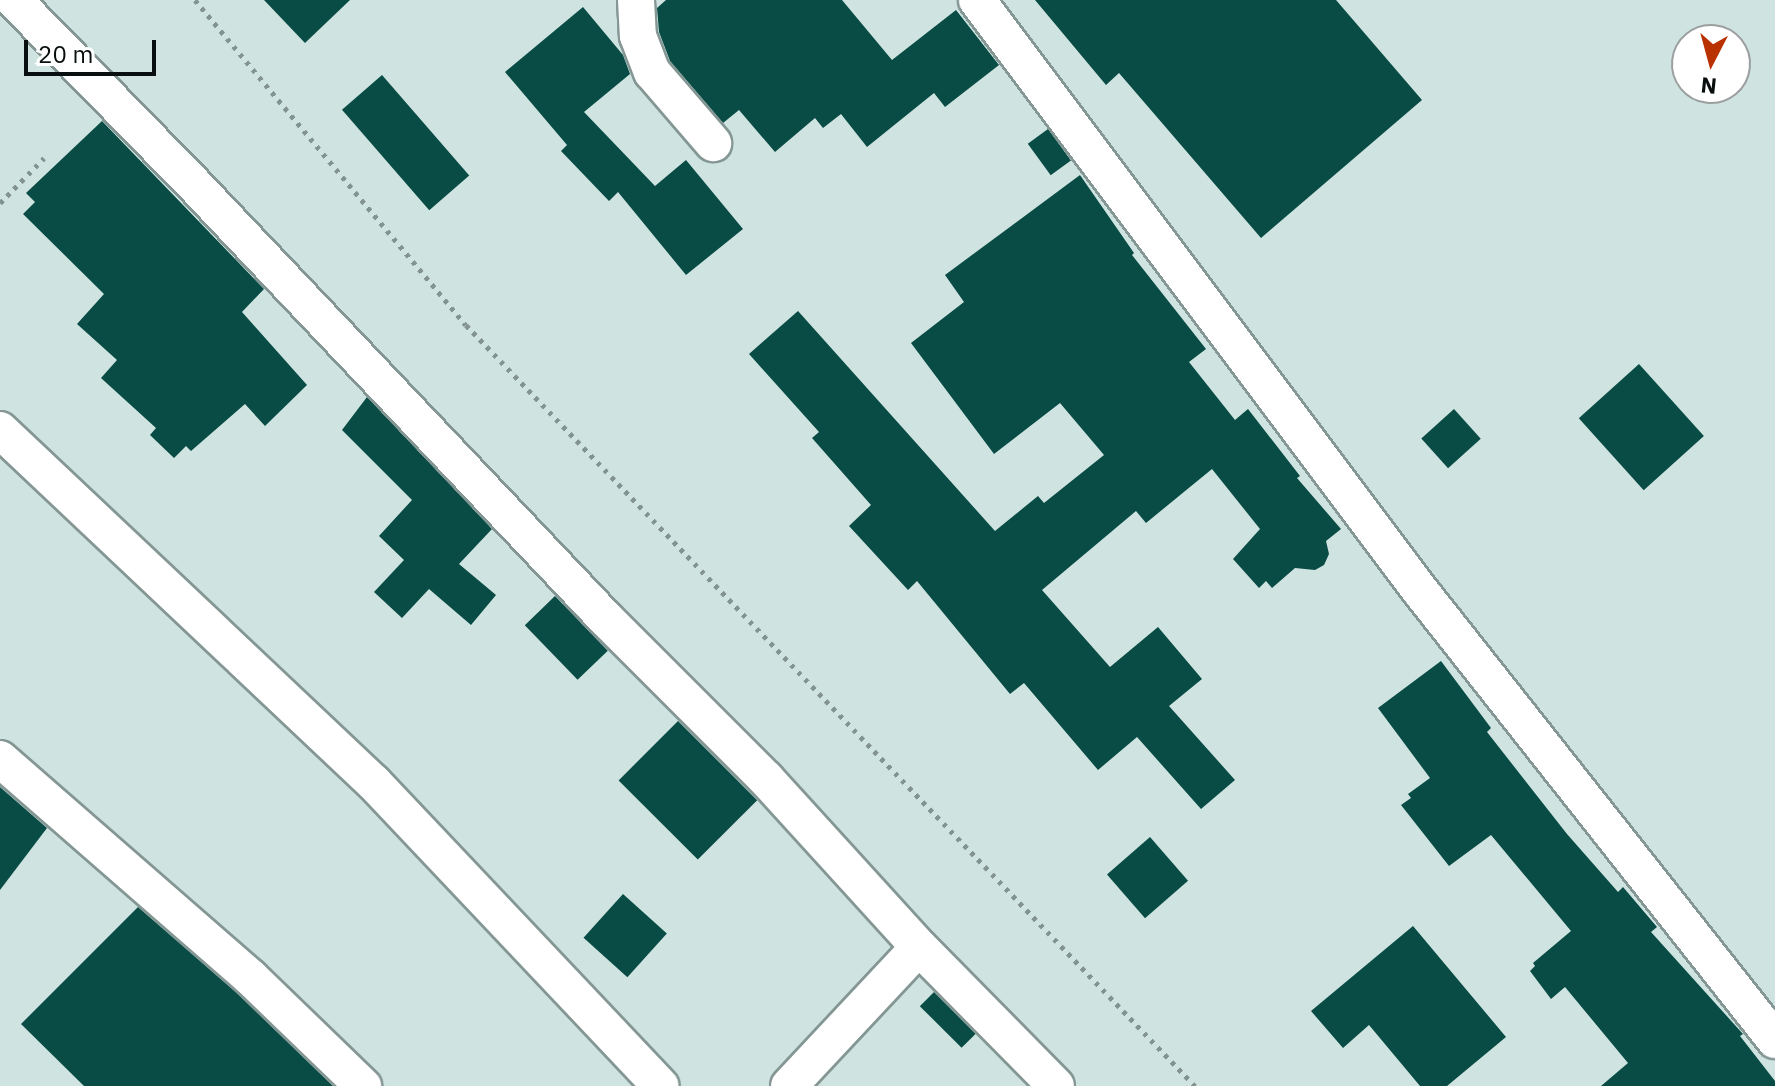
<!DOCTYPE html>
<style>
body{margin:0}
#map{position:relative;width:1775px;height:1086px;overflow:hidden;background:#cfe4e0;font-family:"IBM Plex Sans",sans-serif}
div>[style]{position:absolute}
.building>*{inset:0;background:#094b45;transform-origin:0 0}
.path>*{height:5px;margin-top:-2.5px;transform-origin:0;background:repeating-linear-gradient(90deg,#839390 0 4px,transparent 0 10px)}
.roads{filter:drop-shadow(2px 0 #849794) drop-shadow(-2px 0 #849794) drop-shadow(0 2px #849794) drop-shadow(0 -2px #849794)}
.street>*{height:36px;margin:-18px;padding:0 18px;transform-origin:18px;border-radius:18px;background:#fff}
span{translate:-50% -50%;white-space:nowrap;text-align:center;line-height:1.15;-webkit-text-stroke:8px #fff;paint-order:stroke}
.north{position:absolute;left:1671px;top:24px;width:80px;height:80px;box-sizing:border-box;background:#fff;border:2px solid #9c9f9f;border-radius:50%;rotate:186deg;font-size:22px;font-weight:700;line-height:32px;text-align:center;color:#080f0e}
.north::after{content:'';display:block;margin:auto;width:28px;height:36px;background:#ba3100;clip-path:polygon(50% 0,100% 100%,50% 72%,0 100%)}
.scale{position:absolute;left:24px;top:40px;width:132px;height:36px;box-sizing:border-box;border:4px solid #080f0e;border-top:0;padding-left:10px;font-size:24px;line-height:28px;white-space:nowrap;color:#080f0e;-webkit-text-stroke:6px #fff;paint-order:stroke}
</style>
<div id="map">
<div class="building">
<i style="clip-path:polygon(264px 0,350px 0,305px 43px)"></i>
<i style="clip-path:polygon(666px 0,842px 0,892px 60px,956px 10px,999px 65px,945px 107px,934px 93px,867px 147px,841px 114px,823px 128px,815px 118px,775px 152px,739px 110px,723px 123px,670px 61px,659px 32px,657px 8px)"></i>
<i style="clip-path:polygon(1035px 0,1336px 0,1422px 100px,1261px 238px,1119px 73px,1106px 85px)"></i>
<i style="clip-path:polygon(583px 7px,623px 55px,630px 74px,584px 112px,655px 186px,686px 160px,743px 229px,686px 275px,618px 192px,609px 201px,561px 151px,567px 145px,505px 72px)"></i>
<i style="left:382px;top:75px;width:133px;height:53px;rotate:49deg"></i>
<i style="clip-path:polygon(102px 121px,264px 289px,242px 312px,307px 385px,265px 426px,245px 404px,191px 451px,186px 446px,174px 458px,150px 435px,156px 428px,101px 378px,117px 360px,77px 324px,104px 294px,23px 214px,35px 202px,26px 193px)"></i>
<i style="left:1048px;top:129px;width:39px;height:25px;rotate:54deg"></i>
<i style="clip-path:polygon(1080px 175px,1134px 253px,1132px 255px,1206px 349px,1189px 362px,1235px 420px,1248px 409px,1300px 476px,1297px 478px,1341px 529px,1326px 541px,1329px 554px,1324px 565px,1315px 570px,1295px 568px,1272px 588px,1266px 581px,1259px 588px,1233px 559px,1260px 529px,1212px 469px,1146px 523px,1136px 511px,1042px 590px,1110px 667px,1158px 627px,1202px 679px,1169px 706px,1235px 780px,1201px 809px,1137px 737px,1098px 770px,1024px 683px,1010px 694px,917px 581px,908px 590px,849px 526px,871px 505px,812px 438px,819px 432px,749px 354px,798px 311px,995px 531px,1038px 496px,1044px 503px,1104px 455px,1060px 403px,994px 454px,911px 343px,964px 302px,945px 275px)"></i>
<i style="left:1639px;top:364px;width:97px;height:81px;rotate:48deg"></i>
<i style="clip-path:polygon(367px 397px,492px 529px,459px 564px,496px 595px,471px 625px,429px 589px,402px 618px,374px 592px,404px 560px,379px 536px,412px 500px,342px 430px)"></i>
<i style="left:1454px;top:409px;width:40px;height:44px;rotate:48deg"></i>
<i style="left:555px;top:596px;width:76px;height:42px;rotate:46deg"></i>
<i style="clip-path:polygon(1441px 661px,1491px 728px,1487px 732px,1567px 834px,1618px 892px,1623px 887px,1657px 927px,1651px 932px,1743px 1034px,1740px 1036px,1775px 1081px,1775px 1086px,1601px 1086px,1628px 1063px,1565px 987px,1551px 999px,1530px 971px,1535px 966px,1533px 963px,1571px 931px,1491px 835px,1449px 866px,1401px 805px,1411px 798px,1408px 794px,1430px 778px,1378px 708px)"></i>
<i style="left:678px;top:721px;width:112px;height:84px;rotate:45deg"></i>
<i style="clip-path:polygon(0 787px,47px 828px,0 890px)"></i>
<i style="left:1150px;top:837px;width:58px;height:57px;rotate:49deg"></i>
<i style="left:623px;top:894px;width:59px;height:59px;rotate:42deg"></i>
<i style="clip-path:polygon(138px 907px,237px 993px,333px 1086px,84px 1086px,21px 1024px)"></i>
<i style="clip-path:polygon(1413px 926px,1506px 1037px,1447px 1086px,1420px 1086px,1369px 1025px,1343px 1048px,1311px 1011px)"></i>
<i style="left:934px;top:992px;width:59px;height:20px;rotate:45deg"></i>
</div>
<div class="path">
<i style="left:195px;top:0;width:423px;rotate:50.2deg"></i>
<i style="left:466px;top:325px;width:1054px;rotate:46.23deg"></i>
<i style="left:0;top:203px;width:63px;rotate:-45.6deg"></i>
</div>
<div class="roads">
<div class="street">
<i style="left:14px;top:0;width:272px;rotate:45.7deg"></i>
<i style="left:204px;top:195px;width:584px;rotate:46.53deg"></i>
<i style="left:606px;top:619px;width:226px;rotate:45deg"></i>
<i style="left:766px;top:779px;width:227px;rotate:47.7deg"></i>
<i style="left:919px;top:947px;width:195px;rotate:45.4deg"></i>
<i style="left:636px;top:0;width:36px;rotate:87deg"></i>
<i style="left:638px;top:36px;width:39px;rotate:69deg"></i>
<i style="left:652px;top:72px;width:94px;rotate:49.3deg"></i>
<i style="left:977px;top:0;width:735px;rotate:53.13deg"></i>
<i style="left:1418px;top:588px;width:576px;rotate:51.7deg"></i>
<i style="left:0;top:430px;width:514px;rotate:43.35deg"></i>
<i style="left:374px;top:783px;width:417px;rotate:46.6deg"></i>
<i style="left:0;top:759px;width:333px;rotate:41.1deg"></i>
<i style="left:251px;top:978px;width:156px;rotate:44deg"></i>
<i style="left:789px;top:1086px;width:190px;rotate:-46.9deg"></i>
</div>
</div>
<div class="north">N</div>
<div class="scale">20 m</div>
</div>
